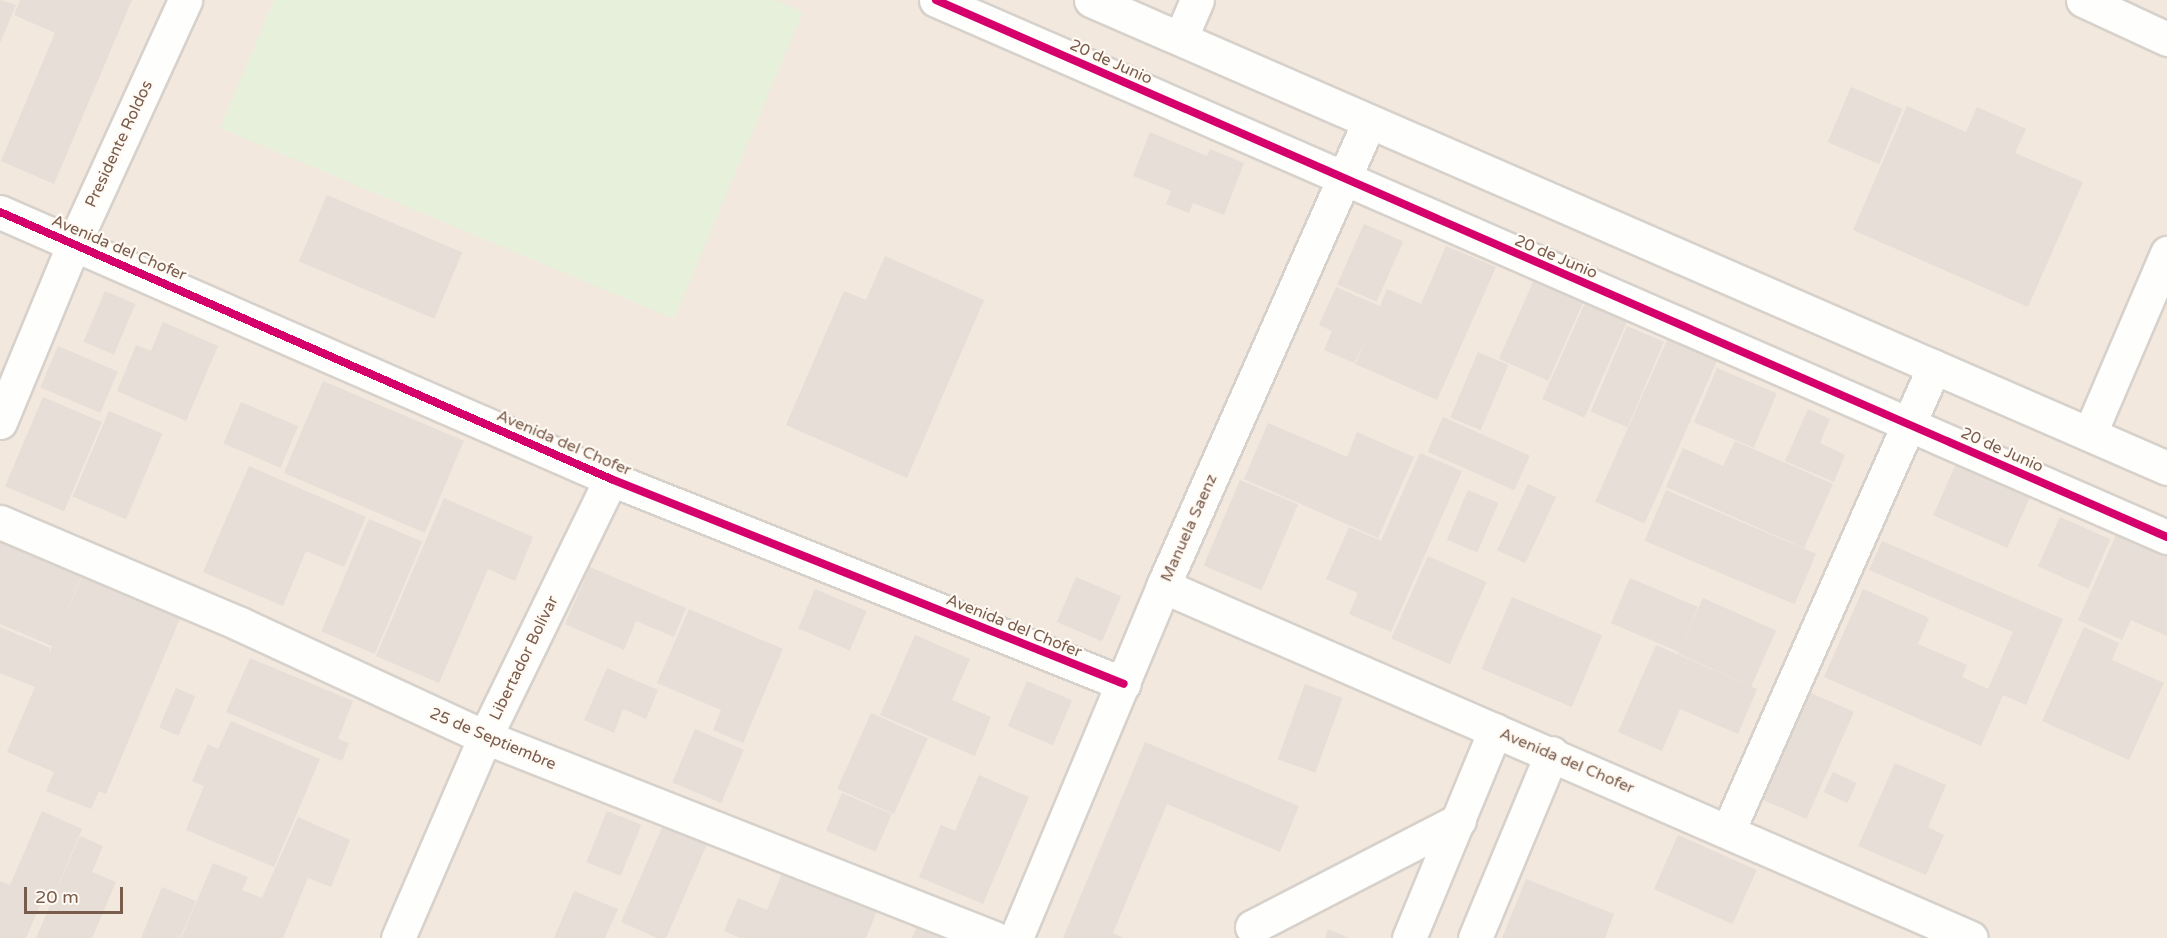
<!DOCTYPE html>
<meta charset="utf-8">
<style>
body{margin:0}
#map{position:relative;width:2167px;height:938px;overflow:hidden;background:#f9f5f0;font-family:"Varela Round",sans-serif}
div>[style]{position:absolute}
.residential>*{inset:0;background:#f2e8de;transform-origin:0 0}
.green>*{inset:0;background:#e7f0db}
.building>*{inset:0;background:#e6ded7;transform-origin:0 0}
.roads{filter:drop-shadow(2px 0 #d7d1cb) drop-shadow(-2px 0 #d7d1cb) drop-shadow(0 2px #d7d1cb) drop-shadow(0 -2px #d7d1cb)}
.minor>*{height:33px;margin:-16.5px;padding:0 16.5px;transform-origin:16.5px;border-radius:16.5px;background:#fefefd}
.cycleway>*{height:8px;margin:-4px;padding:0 4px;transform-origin:4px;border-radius:4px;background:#d6006c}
span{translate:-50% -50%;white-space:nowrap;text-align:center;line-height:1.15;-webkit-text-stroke:4.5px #fffaf3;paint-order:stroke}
.street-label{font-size:16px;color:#7a5c4d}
.scale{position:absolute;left:24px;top:887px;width:99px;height:27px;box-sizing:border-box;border:3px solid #7a5c4d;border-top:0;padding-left:8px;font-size:18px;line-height:21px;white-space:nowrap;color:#7a5c4d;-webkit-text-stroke:4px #fffaf3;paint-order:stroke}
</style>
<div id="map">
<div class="residential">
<i style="left:0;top:0;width:2167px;height:938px"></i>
</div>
<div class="green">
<i style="clip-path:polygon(274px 0,775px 0,803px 12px,674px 319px,220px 128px)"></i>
</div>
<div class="building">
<i style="clip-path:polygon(0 0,16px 5px,0 43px)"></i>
<i style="clip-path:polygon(20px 0,132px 0,54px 184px,1px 161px,55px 33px,14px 15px)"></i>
<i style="left:1851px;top:87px;width:56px;height:60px;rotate:23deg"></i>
<i style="clip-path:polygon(1907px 106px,1966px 132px,1977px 107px,2026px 129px,2015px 153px,2083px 182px,2028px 307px,1853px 230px)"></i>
<i style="clip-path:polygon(1150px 132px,1207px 156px,1210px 149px,1244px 163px,1224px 215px,1193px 203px,1189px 213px,1166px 204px,1171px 191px,1133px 176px)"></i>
<i style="left:327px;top:195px;width:147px;height:72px;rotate:23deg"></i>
<i style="left:1364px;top:224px;width:43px;height:66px;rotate:24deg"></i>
<i style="clip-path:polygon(1446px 246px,1496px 267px,1437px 400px,1355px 364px,1365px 342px,1354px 363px,1324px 350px,1332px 331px,1319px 325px,1336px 287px,1380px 306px,1387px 289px,1421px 304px)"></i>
<i style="clip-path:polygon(885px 256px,984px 300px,907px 478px,786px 425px,844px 291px,866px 300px)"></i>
<i style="left:1538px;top:271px;width:54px;height:96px;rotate:24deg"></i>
<i style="left:105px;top:291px;width:33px;height:55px;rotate:23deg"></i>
<i style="left:1585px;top:303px;width:46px;height:105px;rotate:24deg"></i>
<i style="clip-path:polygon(163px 322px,218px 346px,186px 421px,117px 391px,136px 345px,151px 351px)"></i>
<i style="left:1627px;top:326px;width:40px;height:93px;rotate:23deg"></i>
<i style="left:1672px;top:329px;width:54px;height:189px;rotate:24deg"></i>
<i style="left:58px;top:346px;width:65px;height:45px;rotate:23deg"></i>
<i style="left:1478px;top:352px;width:33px;height:71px;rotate:23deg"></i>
<i style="left:1717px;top:368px;width:65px;height:59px;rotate:23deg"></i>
<i style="left:323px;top:381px;width:153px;height:100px;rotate:23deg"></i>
<i style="left:43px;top:397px;width:64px;height:97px;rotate:23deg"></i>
<i style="left:241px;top:402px;width:62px;height:45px;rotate:23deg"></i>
<i style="clip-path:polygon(1808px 409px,1830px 419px,1820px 443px,1845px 455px,1834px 482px,1785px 461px)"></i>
<i style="left:109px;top:411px;width:58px;height:93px;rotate:23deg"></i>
<i style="left:1443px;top:417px;width:95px;height:38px;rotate:24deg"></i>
<i style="clip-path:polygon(1268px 423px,1347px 457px,1357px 432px,1414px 457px,1378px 538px,1244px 479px)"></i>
<i style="clip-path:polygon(1735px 441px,1833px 484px,1804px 548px,1666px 487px,1683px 448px,1723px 466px)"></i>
<i style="clip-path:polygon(1420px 453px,1462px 471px,1391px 632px,1349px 614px,1358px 593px,1326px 579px,1349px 527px,1381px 541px)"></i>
<i style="left:1956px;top:464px;width:81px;height:56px;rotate:24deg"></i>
<i style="clip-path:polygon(249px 466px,366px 517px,344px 567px,306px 551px,283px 606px,203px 572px)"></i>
<i style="left:1240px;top:480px;width:63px;height:93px;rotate:23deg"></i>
<i style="left:1528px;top:484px;width:31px;height:73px;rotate:25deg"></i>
<i style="left:1468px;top:490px;width:33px;height:54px;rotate:23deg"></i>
<i style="left:1666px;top:490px;width:163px;height:55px;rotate:23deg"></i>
<i style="clip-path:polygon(444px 498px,533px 537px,515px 581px,488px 569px,439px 683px,376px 656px)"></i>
<i style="left:2060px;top:517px;width:55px;height:54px;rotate:24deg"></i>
<i style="left:369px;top:519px;width:58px;height:122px;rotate:23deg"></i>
<i style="clip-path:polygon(2117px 533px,2167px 555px,2167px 636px,2131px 620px,2122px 640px,2078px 620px)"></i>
<i style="clip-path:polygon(0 537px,83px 572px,54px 642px,86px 567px,184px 609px,106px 794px,99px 791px,91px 809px,46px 791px,54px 772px,7px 752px,35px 687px,0 673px,0 627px,50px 648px,49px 655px,52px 646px,0 624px)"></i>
<i style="clip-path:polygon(1882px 541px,2063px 619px,2026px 705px,2003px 695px,1981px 746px,1824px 677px,1863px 589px,1929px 618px,1918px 644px,1967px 665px,1962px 677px,1988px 689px,2013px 632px,1869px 570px)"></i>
<i style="left:1428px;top:556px;width:64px;height:90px;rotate:24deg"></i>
<i style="clip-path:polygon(590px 567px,686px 608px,674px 637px,636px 621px,624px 650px,565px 624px)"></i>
<i style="left:1076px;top:577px;width:49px;height:49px;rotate:23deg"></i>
<i style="left:1630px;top:578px;width:74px;height:49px;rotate:23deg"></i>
<i style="left:815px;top:589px;width:56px;height:43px;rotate:23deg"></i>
<i style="left:1512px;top:597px;width:98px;height:78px;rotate:23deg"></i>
<i style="left:1703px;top:598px;width:80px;height:61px;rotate:24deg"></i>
<i style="clip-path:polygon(689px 609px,783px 649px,743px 743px,713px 730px,721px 710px,657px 683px)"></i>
<i style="clip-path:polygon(2084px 627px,2119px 643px,2112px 660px,2164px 683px,2129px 760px,2042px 721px)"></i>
<i style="clip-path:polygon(915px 635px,970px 659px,952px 700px,991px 717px,975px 756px,880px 715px)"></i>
<i style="clip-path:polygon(1656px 645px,1757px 689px,1738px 734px,1680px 709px,1662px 751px,1618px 732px)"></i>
<i style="clip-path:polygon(250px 658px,353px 701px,338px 739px,349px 743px,342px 761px,226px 712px)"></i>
<i style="clip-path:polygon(607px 668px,658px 690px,646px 719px,623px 709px,614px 733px,584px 720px)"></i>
<i style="left:1027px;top:681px;width:49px;height:49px;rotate:23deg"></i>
<i style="left:1305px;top:684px;width:40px;height:80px;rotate:20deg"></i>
<i style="left:176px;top:688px;width:21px;height:43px;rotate:23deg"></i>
<i style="left:1800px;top:688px;width:59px;height:117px;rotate:24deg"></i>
<i style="left:871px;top:713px;width:62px;height:83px;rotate:24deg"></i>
<i style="clip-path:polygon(231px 721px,320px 759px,274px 867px,186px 830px,204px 786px,192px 781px,208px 744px,218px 749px)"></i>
<i style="left:695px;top:729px;width:53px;height:58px;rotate:23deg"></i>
<i style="clip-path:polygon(1145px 742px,1299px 806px,1280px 852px,1167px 804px,1113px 933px,1124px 938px,1063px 938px)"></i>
<i style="clip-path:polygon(1895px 763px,1946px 785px,1928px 827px,1944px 835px,1926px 875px,1858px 846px)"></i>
<i style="left:1833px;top:772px;width:26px;height:22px;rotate:25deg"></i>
<i style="clip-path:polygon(979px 775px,1029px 797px,983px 904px,919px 877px,941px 825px,955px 831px)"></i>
<i style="left:842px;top:793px;width:54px;height:41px;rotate:23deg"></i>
<i style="clip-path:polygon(42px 811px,82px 829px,50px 905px,42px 901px,26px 938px,0 938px,0 881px,10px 885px)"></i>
<i style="left:607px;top:811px;width:37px;height:55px;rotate:22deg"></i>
<i style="clip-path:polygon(298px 817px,350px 840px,331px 887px,308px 878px,283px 938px,181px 938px,213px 863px,248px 877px,242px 890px,262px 898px)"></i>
<i style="clip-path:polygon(664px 823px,708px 842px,666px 938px,657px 938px,621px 922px)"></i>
<i style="left:1678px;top:835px;width:86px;height:59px;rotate:24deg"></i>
<i style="clip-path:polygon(80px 836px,103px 846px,92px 872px,116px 882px,92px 938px,36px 938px)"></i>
<i style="clip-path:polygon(788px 859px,882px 899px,866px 938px,740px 938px,724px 931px,738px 898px,767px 910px)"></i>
<i style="clip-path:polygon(1526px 879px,1614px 914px,1605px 938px,1502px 938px)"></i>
<i style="clip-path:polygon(162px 887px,196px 901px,180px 938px,141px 938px)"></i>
<i style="clip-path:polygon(574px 891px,618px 909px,605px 938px,554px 938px)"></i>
<i style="clip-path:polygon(918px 924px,950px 938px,912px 938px)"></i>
<i style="clip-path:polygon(1328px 929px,1349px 938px,1325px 938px)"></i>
</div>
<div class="roads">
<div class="minor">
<i style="left:936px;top:0;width:1343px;rotate:23.57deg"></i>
<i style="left:1091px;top:0;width:1173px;rotate:23.51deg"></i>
<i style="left:2083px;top:0;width:93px;rotate:24.9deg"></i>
<i style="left:1181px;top:37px;width:40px;rotate:-66.6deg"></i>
<i style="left:0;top:212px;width:667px;rotate:23.6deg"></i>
<i style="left:611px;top:479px;width:552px;rotate:21.78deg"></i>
<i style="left:0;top:422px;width:194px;rotate:-67.5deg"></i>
<i style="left:74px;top:243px;width:267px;rotate:-65.4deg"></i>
<i style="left:2090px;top:433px;width:196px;rotate:-66.8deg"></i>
<i style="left:0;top:522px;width:261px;rotate:23deg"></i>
<i style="left:240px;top:624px;width:270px;rotate:24.8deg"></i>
<i style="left:485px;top:737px;width:547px;rotate:21.55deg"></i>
<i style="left:1163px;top:586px;width:881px;rotate:23.54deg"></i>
<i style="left:1728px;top:831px;width:508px;rotate:-66.06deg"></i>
<i style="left:1252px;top:927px;width:233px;rotate:-27.3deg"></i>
<i style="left:398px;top:938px;width:219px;rotate:-66.6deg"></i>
<i style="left:485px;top:737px;width:287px;rotate:-64deg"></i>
<i style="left:1016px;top:938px;width:381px;rotate:-67.3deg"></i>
<i style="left:1163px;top:586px;width:508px;rotate:-66.06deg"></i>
<i style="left:1409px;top:938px;width:225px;rotate:-67.5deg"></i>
<i style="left:1475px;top:938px;width:200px;rotate:-67.4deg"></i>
</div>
</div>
<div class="cycleway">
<i style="left:936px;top:0;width:1343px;rotate:23.57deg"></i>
<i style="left:0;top:212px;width:667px;rotate:23.6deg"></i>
<i style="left:611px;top:479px;width:552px;rotate:21.78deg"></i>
</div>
<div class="street-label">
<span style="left:1111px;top:62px;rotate:24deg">20 de Junio</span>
<span style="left:119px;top:144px;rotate:-65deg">Presidente Roldos</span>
<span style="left:119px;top:248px;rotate:23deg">Avenida del Chofer</span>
<span style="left:1556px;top:257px;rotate:23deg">20 de Junio</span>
<span style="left:564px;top:443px;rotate:23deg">Avenida del Chofer</span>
<span style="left:2002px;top:450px;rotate:24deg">20 de Junio</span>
<span style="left:1189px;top:528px;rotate:-66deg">Manuela Saenz</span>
<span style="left:1014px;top:626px;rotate:22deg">Avenida del Chofer</span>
<span style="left:524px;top:658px;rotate:-64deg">Libertador Bolívar</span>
<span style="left:493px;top:739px;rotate:23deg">25 de Septiembre</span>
<span style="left:1567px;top:761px;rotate:23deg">Avenida del Chofer</span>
</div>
<div class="scale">20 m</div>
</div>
